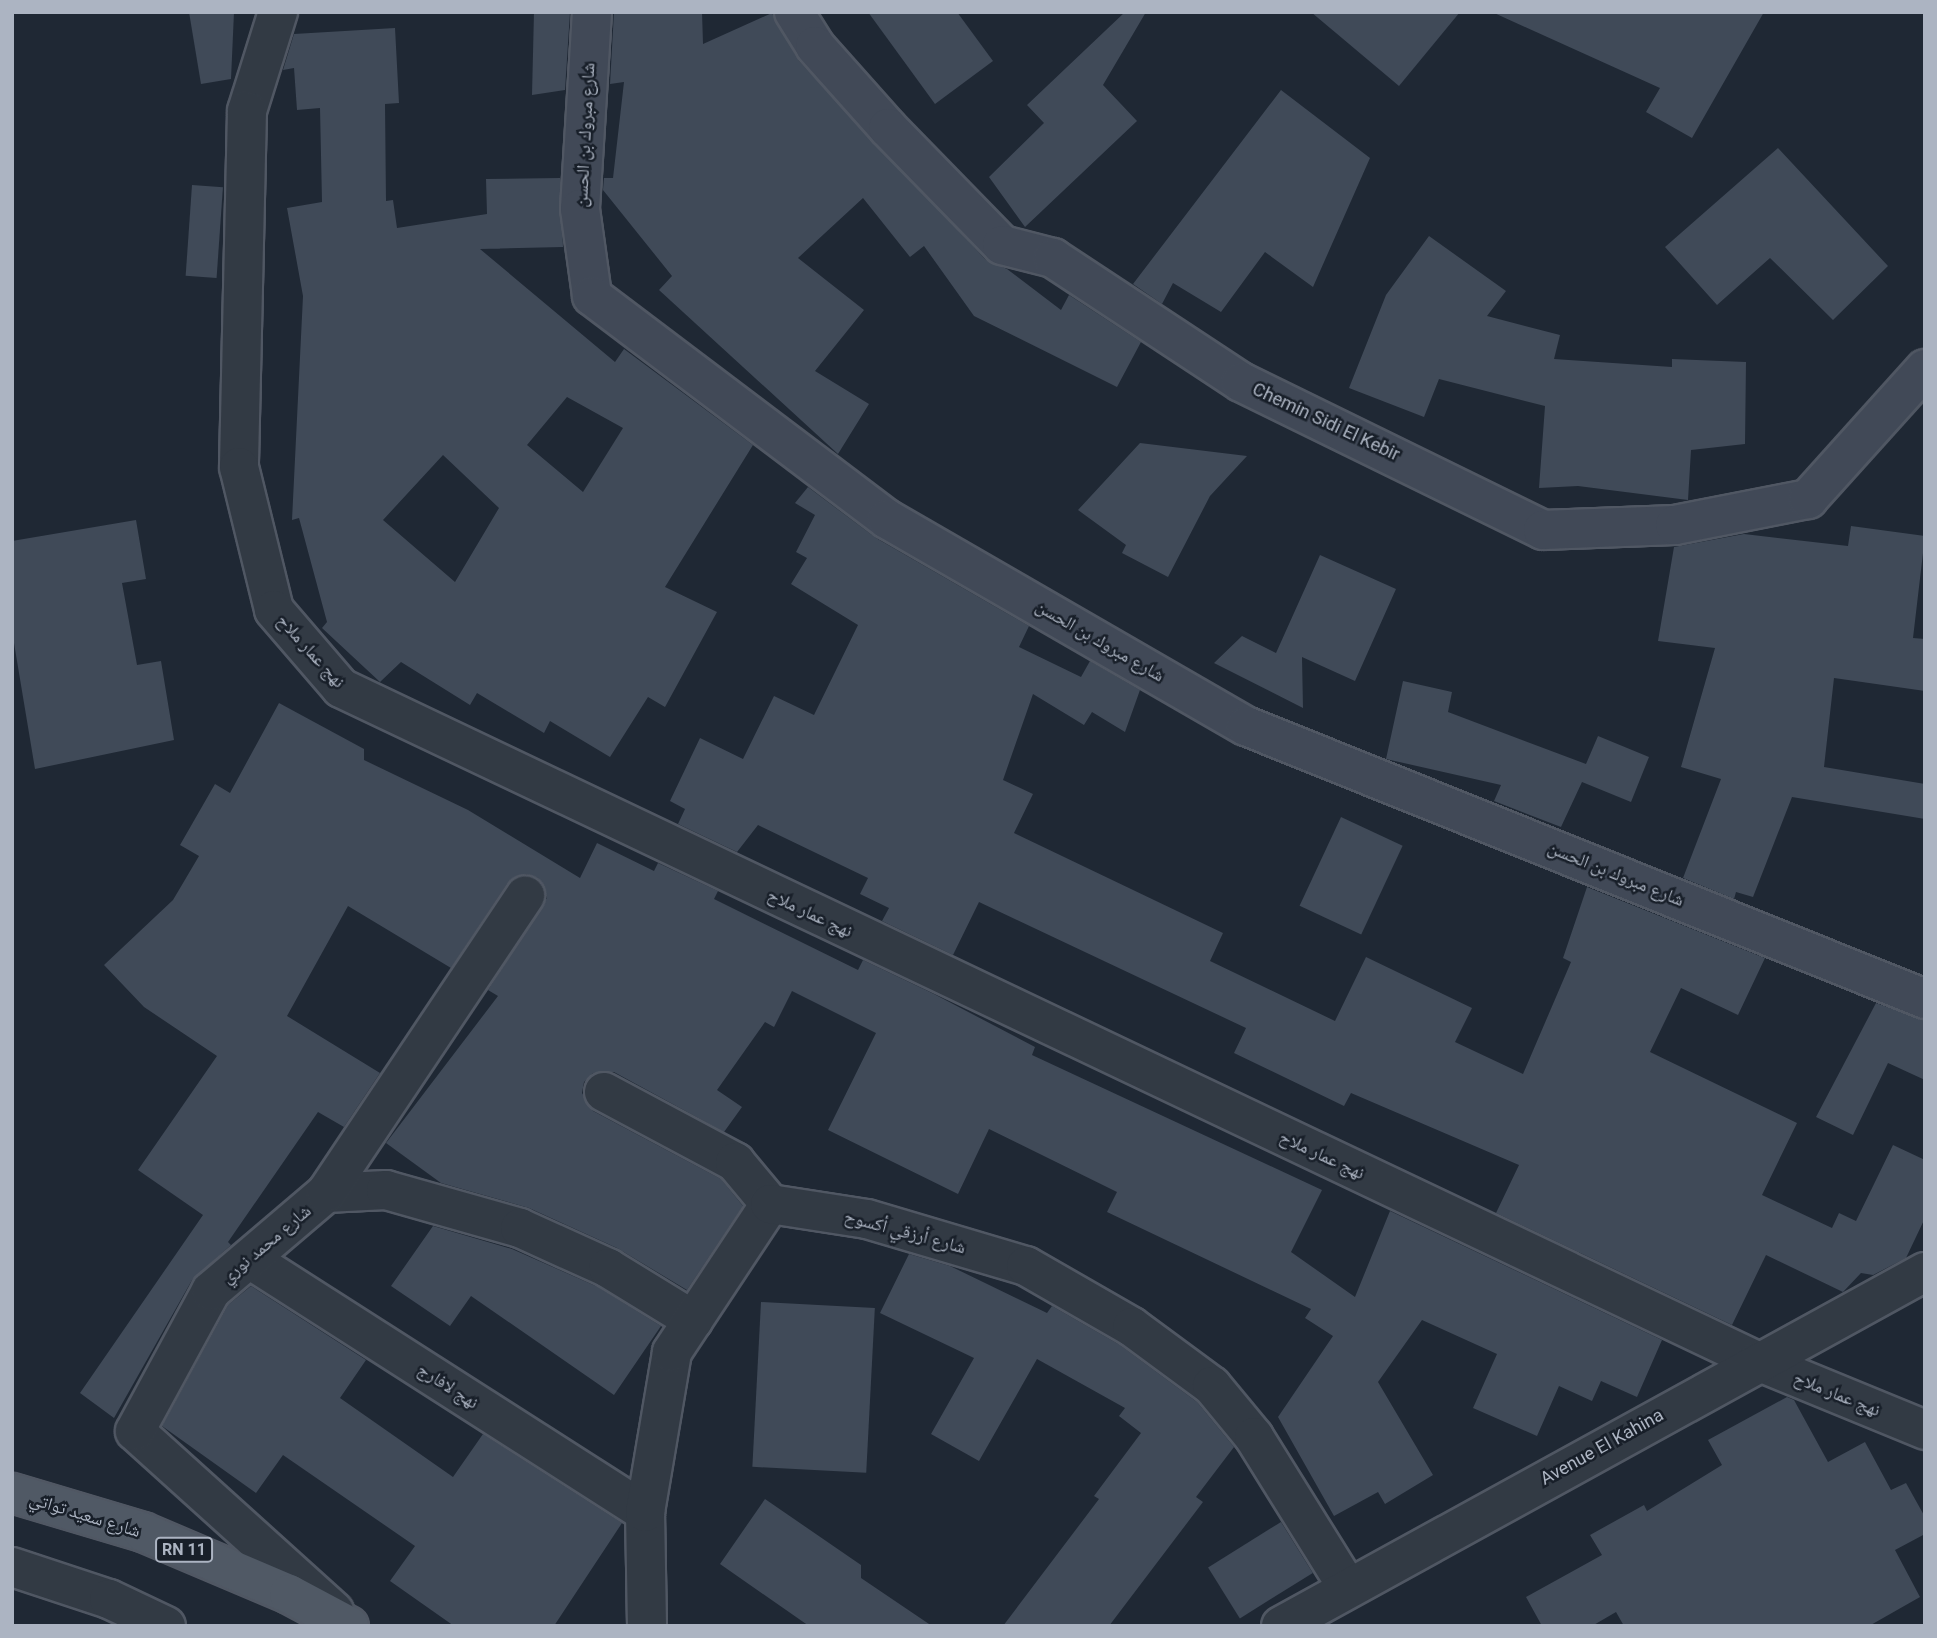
<!DOCTYPE html>
<meta charset="utf-8">
<style>
body{margin:0}
#map{position:relative;width:1937px;height:1638px;overflow:hidden;background:#1f2834;font-family:Roboto,"Noto Naskh Arabic",sans-serif}
div>[style]{position:absolute}
.building>*{inset:0;background:#404a58;transform-origin:0 0}
.roads{filter:drop-shadow(2px 0 #505763) drop-shadow(-2px 0 #505763) drop-shadow(0 2px #505763) drop-shadow(0 -2px #505763)}
.street>*{height:38px;margin:-19px;padding:0 19px;transform-origin:19px;border-radius:19px;background:#323a44}
.secondary>*{height:38px;margin:-19px;padding:0 19px;transform-origin:19px;border-radius:19px;background:#414957}
.primary>*{height:38px;margin:-19px;padding:0 19px;transform-origin:19px;border-radius:19px;background:#505965}
span{translate:-50% -50%;white-space:nowrap;text-align:center;line-height:1.15;-webkit-text-stroke:5px #181f29;paint-order:stroke}
.shield-label span{padding:2px 5px;background:#181f29;border:2px solid;border-radius:5px;-webkit-text-stroke-width:0}
.shield-label{font-size:16px;color:#acb4c2;font-weight:700}
.street-label{font-size:18px;color:#acb4c2}
.frame{position:absolute;inset:0;border:14px solid #acb4c2;pointer-events:none}
</style>
<div id="map">
<div class="building">
<i style="clip-path:polygon(189px 12px,234px 12px,231px 79px,201px 84px)"></i>
<i style="clip-path:polygon(534px 12px,570px 12px,565px 90px,532px 95px)"></i>
<i style="clip-path:polygon(614px 12px,702px 12px,703px 44px,772px 13px,799px 61px,986px 260px,1007px 269px,1061px 310px,1069px 295px,1141px 342px,1117px 387px,974px 316px,924px 246px,910px 257px,863px 198px,798px 258px,864px 310px,815px 371px,869px 404px,838px 454px,659px 290px,672px 276px,603px 190px,604px 178px,613px 178px,624px 82px,610px 84px)"></i>
<i style="clip-path:polygon(868px 12px,957px 12px,993px 61px,935px 104px)"></i>
<i style="clip-path:polygon(1125px 12px,1146px 12px,1103px 85px,1137px 121px,1025px 227px,989px 177px,1044px 123px,1027px 105px)"></i>
<i style="clip-path:polygon(1311px 12px,1460px 12px,1399px 86px)"></i>
<i style="clip-path:polygon(1492px 12px,1764px 12px,1692px 138px,1646px 112px,1660px 88px)"></i>
<i style="clip-path:polygon(evenodd,395px 28px,399px 103px,385px 104px,386px 201px,393px 200px,397px 228px,487px 214px,486px 179px,560px 178px,563px 247px,480px 249px,615px 362px,624px 349px,753px 445px,665px 587px,717px 612px,665px 707px,648px 697px,610px 757px,550px 721px,544px 733px,477px 693px,470px 705px,401px 662px,380px 682px,322px 628px,327px 622px,299px 518px,292px 520px,303px 296px,287px 208px,322px 202px,320px 108px,297px 110px,294px 68px,283px 70px,294px 34px,395px 28px,567px 397px,623px 428px,583px 492px,527px 445px,567px 397px,395px 28px,443px 455px,499px 508px,455px 582px,383px 520px,443px 455px)"></i>
<i style="clip-path:polygon(1281px 90px,1370px 158px,1313px 287px,1265px 252px,1221px 312px,1173px 283px,1162px 304px,1133px 284px)"></i>
<i style="clip-path:polygon(1778px 148px,1888px 266px,1833px 320px,1770px 258px,1717px 305px,1665px 247px)"></i>
<i style="left:192px;top:185px;width:31px;height:91px;rotate:4deg"></i>
<i style="clip-path:polygon(1429px 236px,1506px 291px,1487px 316px,1560px 335px,1554px 359px,1672px 367px,1672px 359px,1746px 362px,1745px 444px,1691px 450px,1688px 500px,1578px 486px,1539px 488px,1545px 406px,1439px 379px,1424px 417px,1349px 388px,1386px 295px)"></i>
<i style="clip-path:polygon(1140px 443px,1247px 456px,1210px 496px,1168px 577px,1122px 553px,1126px 545px,1078px 510px)"></i>
<i style="clip-path:polygon(808px 487px,876px 538px,1029px 626px,1019px 647px,1081px 677px,1090px 661px,1140px 690px,1125px 732px,1092px 712px,1084px 725px,1033px 694px,1003px 780px,1033px 794px,1014px 833px,1223px 933px,1210px 961px,1335px 1021px,1366px 957px,1472px 1008px,1455px 1042px,1523px 1074px,1571px 962px,1563px 958px,1587px 887px,1765px 958px,1738px 1015px,1681px 988px,1650px 1052px,1797px 1123px,1762px 1195px,1832px 1228px,1839px 1213px,1856px 1221px,1893px 1145px,1925px 1160px,1925px 1218px,1906px 1258px,1873px 1275px,1861px 1273px,1843px 1292px,1766px 1255px,1732px 1325px,1496px 1213px,1519px 1165px,1351px 1093px,1344px 1106px,1234px 1053px,1246px 1028px,979px 902px,953px 955px,882px 921px,889px 908px,860px 894px,868px 878px,758px 825px,737px 852px,678px 824px,685px 809px,670px 801px,700px 738px,743px 759px,774px 696px,814px 715px,858px 625px,791px 584px,807px 558px,796px 552px,815px 515px,795px 503px)"></i>
<i style="clip-path:polygon(136px 520px,146px 579px,122px 583px,137px 665px,161px 661px,174px 740px,35px 769px,12px 631px,12px 541px)"></i>
<i style="clip-path:polygon(1851px 526px,1925px 536px,1913px 638px,1925px 639px,1925px 691px,1834px 678px,1824px 767px,1925px 784px,1925px 819px,1792px 797px,1753px 897px,1736px 892px,1734px 899px,1683px 878px,1721px 779px,1681px 767px,1715px 648px,1658px 641px,1674px 547px,1744px 534px,1848px 546px)"></i>
<i style="clip-path:polygon(1320px 555px,1396px 589px,1355px 681px,1302px 657px,1303px 708px,1214px 663px,1242px 636px,1276px 653px)"></i>
<i style="clip-path:polygon(1403px 681px,1452px 692px,1448px 712px,1586px 764px,1598px 736px,1649px 757px,1631px 802px,1582px 782px,1561px 827px,1494px 801px,1501px 785px,1386px 759px)"></i>
<i style="clip-path:polygon(279px 703px,364px 749px,364px 760px,468px 810px,580px 878px,597px 843px,654px 871px,658px 863px,718px 891px,714px 899px,858px 970px,863px 960px,934px 994px,1035px 1047px,1032px 1055px,1322px 1190px,1291px 1252px,1355px 1297px,1390px 1211px,1662px 1340px,1637px 1397px,1601px 1381px,1592px 1401px,1559px 1386px,1537px 1436px,1473px 1408px,1497px 1354px,1422px 1320px,1378px 1382px,1433px 1475px,1385px 1504px,1378px 1492px,1334px 1516px,1278px 1417px,1333px 1336px,1305px 1318px,1311px 1309px,1107px 1212px,1117px 1192px,989px 1129px,958px 1194px,828px 1130px,876px 1033px,792px 991px,774px 1027px,765px 1022px,717px 1090px,742px 1107px,724px 1132px,614px 1072px,593px 1073px,584px 1082px,582px 1093px,593px 1111px,721px 1179px,743px 1206px,687px 1290px,617px 1248px,529px 1208px,441px 1183px,386px 1143px,498px 996px,488px 990px,547px 898px,538px 878px,526px 874px,507px 884px,451px 968px,348px 906px,287px 1016px,380px 1073px,344px 1127px,318px 1112px,228px 1242px,231px 1245px,192px 1280px,114px 1418px,80px 1393px,203px 1215px,138px 1170px,217px 1056px,144px 1007px,104px 965px,173px 900px,199px 856px,180px 845px,215px 784px,230px 793px)"></i>
<i style="left:1341px;top:817px;width:68px;height:98px;rotate:25deg"></i>
<i style="clip-path:polygon(1876px 1003px,1925px 1020px,1925px 1080px,1888px 1063px,1853px 1135px,1816px 1117px)"></i>
<i style="clip-path:polygon(433px 1226px,512px 1249px,598px 1287px,661px 1326px,614px 1395px,471px 1296px,450px 1326px,391px 1286px)"></i>
<i style="clip-path:polygon(909px 1254px,950px 1266px,1047px 1313px,1052px 1306px,1120px 1345px,1197px 1402px,1234px 1447px,1196px 1497px,1203px 1502px,1109px 1626px,1003px 1626px,1099px 1499px,1094px 1496px,1141px 1433px,1119px 1416px,1125px 1408px,1037px 1359px,979px 1461px,931px 1434px,974px 1358px,880px 1313px)"></i>
<i style="clip-path:polygon(251px 1286px,366px 1360px,340px 1398px,453px 1477px,483px 1434px,622px 1523px,554px 1626px,454px 1626px,390px 1581px,415px 1546px,283px 1455px,256px 1493px,162px 1426px,228px 1305px)"></i>
<i style="left:761px;top:1302px;width:114px;height:165px;rotate:3deg"></i>
<i style="clip-path:polygon(1787px 1397px,1794px 1400px,1828px 1462px,1865px 1442px,1891px 1490px,1906px 1483px,1925px 1517px,1925px 1534px,1895px 1550px,1920px 1597px,1869px 1626px,1624px 1626px,1616px 1612px,1592px 1626px,1542px 1626px,1526px 1597px,1602px 1555px,1590px 1535px,1644px 1505px,1647px 1511px,1722px 1465px,1708px 1440px)"></i>
<i style="clip-path:polygon(765px 1499px,861px 1565px,861px 1578px,932px 1626px,809px 1626px,720px 1564px)"></i>
<i style="left:1281px;top:1522px;width:60px;height:86px;rotate:58deg"></i>
</div>
<div class="roads">
<div class="street">
<i style="left:278px;top:12px;width:104px;rotate:107.4deg"></i>
<i style="left:247px;top:111px;width:356px;rotate:91.3deg"></i>
<i style="left:239px;top:467px;width:147px;rotate:76.2deg"></i>
<i style="left:274px;top:610px;width:103px;rotate:49.3deg"></i>
<i style="left:341px;top:688px;width:1568px;rotate:25.42deg"></i>
<i style="left:1757px;top:1361px;width:182px;rotate:22.3deg"></i>
<i style="left:604px;top:1092px;width:149px;rotate:28.1deg"></i>
<i style="left:735px;top:1162px;width:55px;rotate:50.2deg"></i>
<i style="left:326px;top:1193px;width:60px;rotate:-2.9deg"></i>
<i style="left:386px;top:1190px;width:139px;rotate:15.8deg"></i>
<i style="left:520px;top:1228px;width:97px;rotate:24.4deg"></i>
<i style="left:608px;top:1268px;width:100px;rotate:31.5deg"></i>
<i style="left:251px;top:1260px;width:468px;rotate:32.6deg"></i>
<i style="left:12px;top:1567px;width:102px;rotate:18.3deg"></i>
<i style="left:109px;top:1599px;width:63px;rotate:25.3deg"></i>
<i style="left:334px;top:1611px;width:268px;rotate:-137.9deg"></i>
<i style="left:135px;top:1431px;width:159px;rotate:-61.5deg"></i>
<i style="left:211px;top:1291px;width:151px;rotate:-40.4deg"></i>
<i style="left:326px;top:1193px;width:358px;rotate:-56.2deg"></i>
<i style="left:647px;top:1626px;width:114px;rotate:-91deg"></i>
<i style="left:645px;top:1512px;width:162px;rotate:-80.4deg"></i>
<i style="left:672px;top:1352px;width:178px;rotate:-56.5deg"></i>
<i style="left:770px;top:1204px;width:98px;rotate:8.8deg"></i>
<i style="left:867px;top:1219px;width:166px;rotate:16.5deg"></i>
<i style="left:1026px;top:1266px;width:122px;rotate:29.9deg"></i>
<i style="left:1132px;top:1327px;width:99px;rotate:36.4deg"></i>
<i style="left:1212px;top:1386px;width:66px;rotate:50.5deg"></i>
<i style="left:1254px;top:1437px;width:178px;rotate:58.1deg"></i>
<i style="left:1281px;top:1626px;width:735px;rotate:-28.8deg"></i>
</div>
<div class="secondary">
<i style="left:592px;top:12px;width:197px;rotate:93.5deg"></i>
<i style="left:580px;top:209px;width:88px;rotate:82.1deg"></i>
<i style="left:592px;top:296px;width:370px;rotate:37.1deg"></i>
<i style="left:887px;top:519px;width:414px;rotate:30deg"></i>
<i style="left:1246px;top:726px;width:732px;rotate:21.9deg"></i>
<i style="left:794px;top:12px;width:40px;rotate:58deg"></i>
<i style="left:815px;top:46px;width:110px;rotate:48.3deg"></i>
<i style="left:888px;top:128px;width:163px;rotate:45.7deg"></i>
<i style="left:1002px;top:245px;width:53px;rotate:14.3deg"></i>
<i style="left:1053px;top:258px;width:225px;rotate:33.4deg"></i>
<i style="left:1241px;top:382px;width:336px;rotate:26.1deg"></i>
<i style="left:1543px;top:530px;width:132px;rotate:-2.2deg"></i>
<i style="left:1675px;top:525px;width:136px;rotate:-11.1deg"></i>
<i style="left:1808px;top:499px;width:175px;rotate:-48deg"></i>
</div>
<div class="primary">
<i style="left:12px;top:1493px;width:137px;rotate:16.6deg"></i>
<i style="left:143px;top:1532px;width:159px;rotate:23deg"></i>
<i style="left:289px;top:1594px;width:68px;rotate:28.1deg"></i>
</div>
</div>
<div class="shield-label">
<span style="left:184px;top:1550px">RN 11</span>
</div>
<div class="street-label">
<span style="left:585px;top:135px;rotate:-87deg">شارع مبروك بن الحسن</span>
<span style="left:1326px;top:422px;rotate:25deg">Chemin Sidi El Kebir</span>
<span style="left:1100px;top:641px;rotate:30deg">شارع مبروك بن الحسن</span>
<span style="left:311px;top:651px;rotate:48deg">نهج عمار ملاح</span>
<span style="left:1616px;top:874px;rotate:22deg">شارع مبروك بن الحسن</span>
<span style="left:810px;top:913px;rotate:25deg">نهج عمار ملاح</span>
<span style="left:1322px;top:1155px;rotate:25deg">نهج عمار ملاح</span>
<span style="left:905px;top:1232px;rotate:15deg">شارع أرزقي أكسوح</span>
<span style="left:266px;top:1244px;rotate:-40deg">شارع محمد نوري</span>
<span style="left:448px;top:1386px;rotate:33deg">نهج لافارج</span>
<span style="left:1837px;top:1394px;rotate:22deg">نهج عمار ملاح</span>
<span style="left:1602px;top:1447px;rotate:-29deg">Avenue El Kahina</span>
<span style="left:85px;top:1515px;rotate:17deg">شارع سعيد تواتي</span>
</div>
<div class="frame"></div>
</div>
